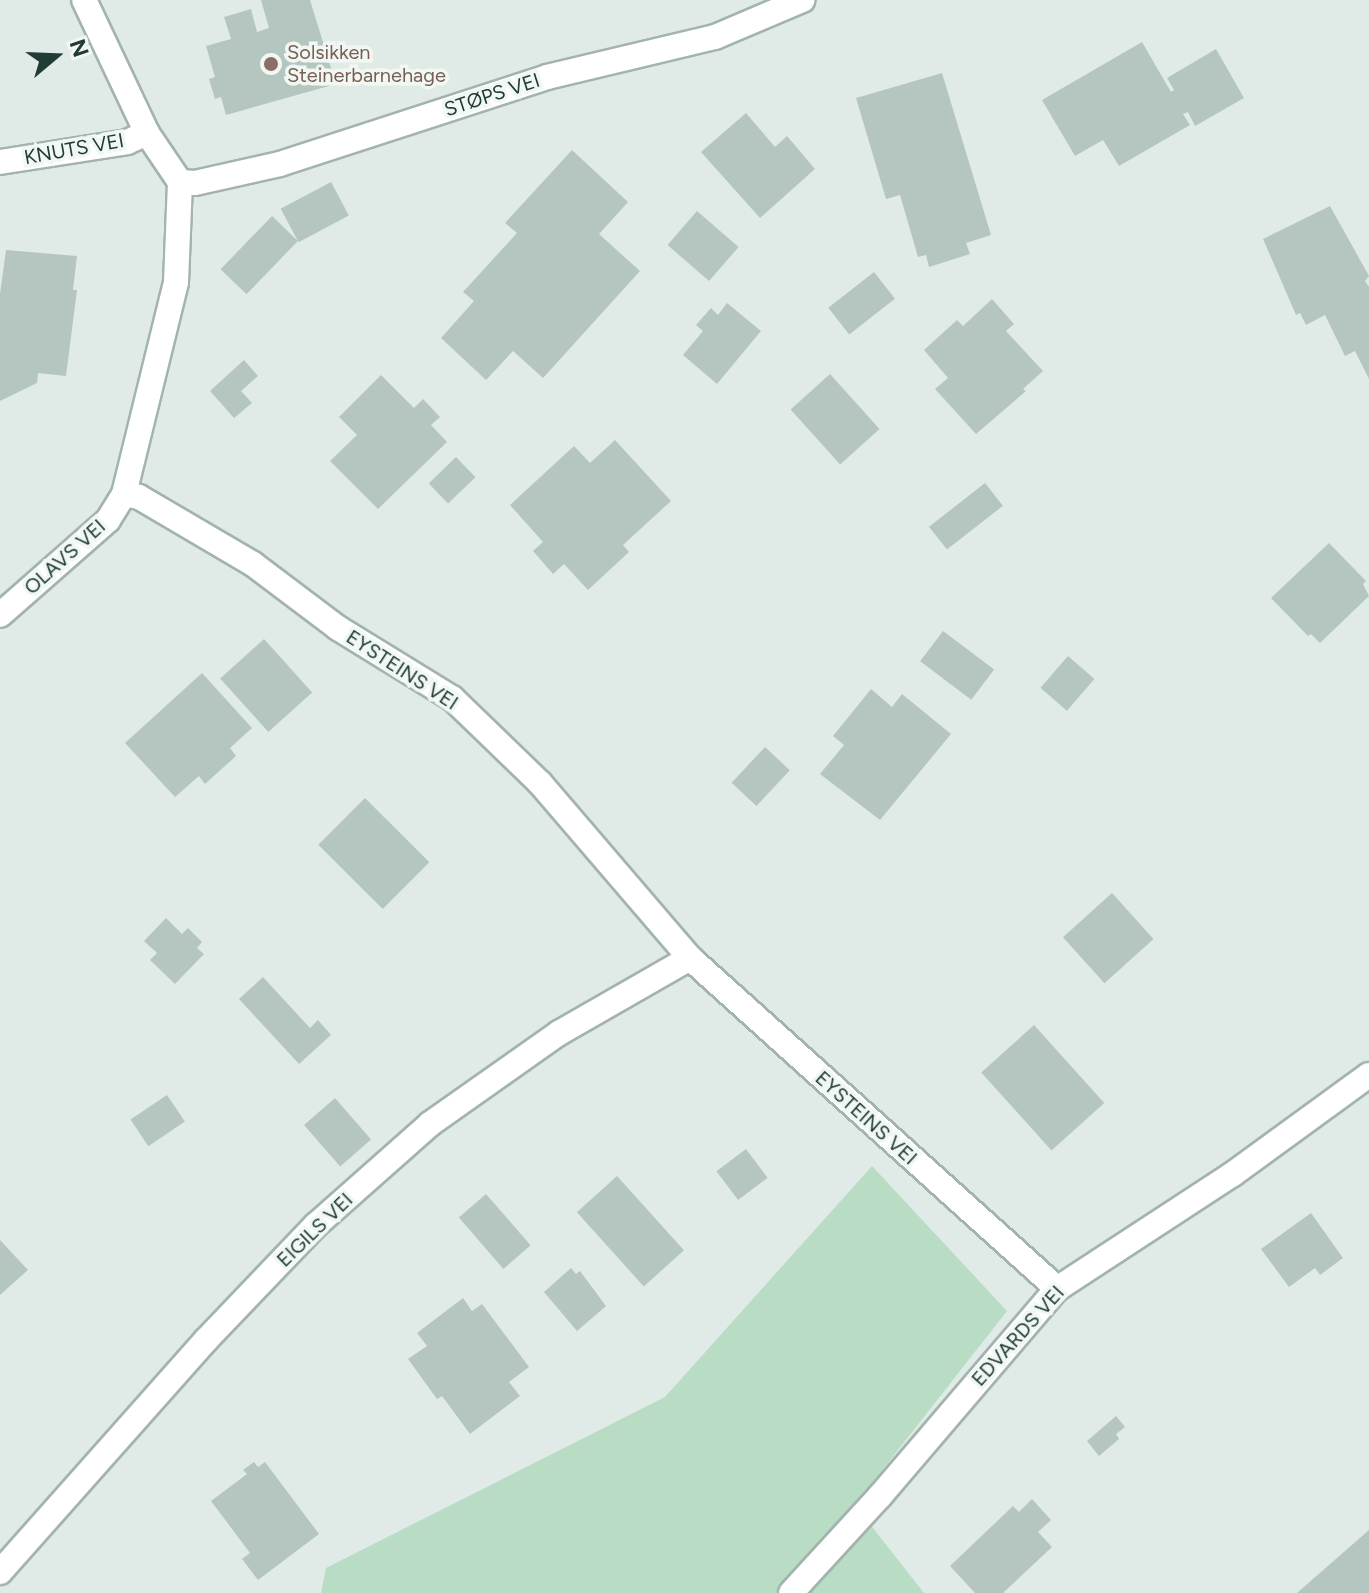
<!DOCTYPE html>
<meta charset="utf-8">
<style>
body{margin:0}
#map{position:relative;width:1369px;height:1593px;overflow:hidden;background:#e0ebe7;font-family:Figtree,sans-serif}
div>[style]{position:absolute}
.green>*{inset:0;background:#b9dcc5}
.building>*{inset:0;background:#b5c6c0;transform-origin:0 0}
.roads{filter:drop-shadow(2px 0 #a3b3ae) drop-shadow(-2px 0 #a3b3ae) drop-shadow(0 2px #a3b3ae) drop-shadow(0 -2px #a3b3ae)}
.street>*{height:24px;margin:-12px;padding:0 12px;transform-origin:12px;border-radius:12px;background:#fff}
.dots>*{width:22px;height:22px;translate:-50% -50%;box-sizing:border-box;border:4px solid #f1f8f4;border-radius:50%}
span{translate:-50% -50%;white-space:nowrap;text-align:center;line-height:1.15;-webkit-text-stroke:7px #f1f8f4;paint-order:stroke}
.education-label{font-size:20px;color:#785e54}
.left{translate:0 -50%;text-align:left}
.street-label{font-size:20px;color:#213b36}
.north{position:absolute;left:16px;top:16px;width:80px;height:80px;-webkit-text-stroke:6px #f1f8f4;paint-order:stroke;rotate:71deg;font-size:22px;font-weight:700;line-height:32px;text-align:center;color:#213b36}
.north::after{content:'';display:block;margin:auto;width:28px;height:36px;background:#213b36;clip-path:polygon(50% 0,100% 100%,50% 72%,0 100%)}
</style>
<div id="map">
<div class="green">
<i style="clip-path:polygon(872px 1166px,1007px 1311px,855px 1505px,924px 1593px,321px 1593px,326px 1568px,665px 1397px)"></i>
</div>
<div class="building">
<i style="clip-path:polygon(261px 0,310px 0,336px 84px,226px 115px,221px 97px,215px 99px,209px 79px,215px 77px,206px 46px,231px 39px,224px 17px,251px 9px,257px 32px,269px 28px)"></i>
<i style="clip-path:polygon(1142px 42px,1171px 92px,1174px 90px,1167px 78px,1216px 49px,1244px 98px,1195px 126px,1188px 112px,1183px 114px,1190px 125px,1119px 166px,1103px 140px,1075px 156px,1042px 100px)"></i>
<i style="clip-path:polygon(942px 73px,991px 235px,966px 243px,970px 254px,929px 267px,926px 255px,918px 257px,900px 195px,886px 199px,856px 98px)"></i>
<i style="clip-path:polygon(746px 113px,775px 147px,787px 136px,815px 169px,760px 218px,701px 152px)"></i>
<i style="clip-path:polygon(572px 150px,628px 202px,599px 234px,640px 271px,543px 378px,513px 351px,486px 380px,441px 338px,474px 301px,463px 292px,517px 233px,505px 223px)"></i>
<i style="left:331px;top:182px;width:38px;height:57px;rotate:62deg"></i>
<i style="clip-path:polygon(1330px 206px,1369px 276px,1365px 281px,1369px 287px,1369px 379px,1355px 351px,1345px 356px,1325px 315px,1306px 325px,1300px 313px,1296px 315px,1263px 239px)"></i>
<i style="left:697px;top:211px;width:55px;height:45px;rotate:41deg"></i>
<i style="left:272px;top:216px;width:36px;height:74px;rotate:44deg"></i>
<i style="clip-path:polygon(6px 250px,77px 256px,73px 290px,77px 290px,66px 376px,38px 373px,37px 383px,0 401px,0 294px)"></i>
<i style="left:874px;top:272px;width:34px;height:58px;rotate:52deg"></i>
<i style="clip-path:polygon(992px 299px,1014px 324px,1006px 331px,1043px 371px,1023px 389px,1026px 391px,976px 434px,935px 389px,948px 378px,924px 350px,957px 320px,963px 326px)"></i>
<i style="clip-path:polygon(727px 303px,761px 331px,717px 384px,683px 355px,703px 331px,696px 325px,711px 308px,718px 315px)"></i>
<i style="clip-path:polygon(244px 360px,258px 376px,241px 391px,252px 403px,234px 418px,210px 391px)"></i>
<i style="left:830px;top:374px;width:74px;height:53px;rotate:48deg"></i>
<i style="clip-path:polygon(381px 375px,414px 408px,423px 399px,440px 417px,431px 425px,447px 442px,378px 509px,330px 461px,357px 435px,339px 417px)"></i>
<i style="clip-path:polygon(615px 440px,671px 501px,623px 545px,629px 552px,588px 590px,564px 564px,553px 574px,533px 551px,543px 542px,510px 505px,574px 446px,590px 463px)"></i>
<i style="left:456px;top:457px;width:28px;height:38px;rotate:46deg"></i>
<i style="left:985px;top:483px;width:29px;height:71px;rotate:52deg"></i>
<i style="clip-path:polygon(1329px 543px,1366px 581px,1363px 584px,1369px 596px,1320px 643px,1311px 634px,1308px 636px,1271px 598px)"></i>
<i style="left:943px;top:631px;width:64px;height:38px;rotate:37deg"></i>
<i style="left:264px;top:639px;width:72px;height:59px;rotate:48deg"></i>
<i style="left:1068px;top:656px;width:35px;height:42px;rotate:41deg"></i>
<i style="clip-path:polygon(202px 673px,252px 728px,230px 748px,236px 756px,205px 784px,199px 776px,175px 797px,125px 743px)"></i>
<i style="clip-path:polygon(871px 689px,892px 707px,902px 694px,951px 734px,880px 820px,820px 774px,844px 745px,833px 736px)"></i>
<i style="left:765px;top:747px;width:34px;height:49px;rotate:43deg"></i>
<i style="left:365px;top:798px;width:91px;height:66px;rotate:45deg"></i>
<i style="left:1112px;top:893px;width:62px;height:66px;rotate:48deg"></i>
<i style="clip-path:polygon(166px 918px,182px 934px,188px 928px,202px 942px,197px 948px,204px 954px,175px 984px,150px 960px,157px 953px,144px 941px)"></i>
<i style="clip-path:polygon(263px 977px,310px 1028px,318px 1020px,331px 1035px,299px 1064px,239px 999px)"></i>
<i style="left:1034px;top:1025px;width:105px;height:71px;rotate:48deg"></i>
<i style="left:167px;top:1095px;width:32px;height:44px;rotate:56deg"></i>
<i style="left:335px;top:1098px;width:55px;height:41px;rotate:49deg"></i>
<i style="left:746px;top:1149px;width:36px;height:37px;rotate:53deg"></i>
<i style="left:617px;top:1176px;width:100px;height:54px;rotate:48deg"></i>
<i style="left:486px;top:1194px;width:68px;height:36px;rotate:49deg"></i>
<i style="clip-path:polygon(1311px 1213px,1343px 1258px,1320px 1275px,1315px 1268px,1289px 1287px,1261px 1249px)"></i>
<i style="clip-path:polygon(0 1240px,28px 1270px,0 1295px)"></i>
<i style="clip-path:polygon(571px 1268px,576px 1274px,580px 1271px,606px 1306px,577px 1331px,544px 1292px)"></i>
<i style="clip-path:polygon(463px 1298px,472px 1311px,482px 1304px,529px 1367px,509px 1382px,520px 1396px,470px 1434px,442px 1396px,437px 1399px,408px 1359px,427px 1346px,417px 1333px)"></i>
<i style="clip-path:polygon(1116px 1416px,1125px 1427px,1116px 1434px,1119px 1439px,1099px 1456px,1087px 1441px)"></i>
<i style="clip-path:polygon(254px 1462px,258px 1467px,265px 1462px,319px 1534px,258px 1580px,242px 1559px,250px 1553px,211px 1501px,247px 1474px,243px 1470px)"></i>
<i style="clip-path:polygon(1032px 1499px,1051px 1520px,1038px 1532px,1052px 1547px,1003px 1593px,975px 1593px,950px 1566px,1013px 1506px,1019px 1512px)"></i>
<i style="clip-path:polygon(1369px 1530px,1369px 1593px,1297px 1593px)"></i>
</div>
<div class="roads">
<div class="street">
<i style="left:0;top:162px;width:129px;rotate:-8.9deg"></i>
<i style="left:127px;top:142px;width:22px;rotate:-24deg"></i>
<i style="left:180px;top:182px;width:15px;rotate:4deg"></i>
<i style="left:195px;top:183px;width:87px;rotate:-12.6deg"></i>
<i style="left:280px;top:164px;width:281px;rotate:-18deg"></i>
<i style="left:547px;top:77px;width:173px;rotate:-13.4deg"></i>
<i style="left:715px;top:37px;width:95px;rotate:-23deg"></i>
<i style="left:124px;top:494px;width:15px;rotate:11deg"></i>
<i style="left:139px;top:497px;width:132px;rotate:30.4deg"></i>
<i style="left:253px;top:564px;width:106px;rotate:37deg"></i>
<i style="left:338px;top:628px;width:134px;rotate:31.6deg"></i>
<i style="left:452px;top:698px;width:122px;rotate:44deg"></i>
<i style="left:540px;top:783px;width:230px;rotate:49.4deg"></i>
<i style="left:690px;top:958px;width:494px;rotate:42deg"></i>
<i style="left:0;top:615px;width:144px;rotate:-41.3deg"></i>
<i style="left:108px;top:520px;width:31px;rotate:-58deg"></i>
<i style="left:124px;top:494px;width:218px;rotate:-76.2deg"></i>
<i style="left:176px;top:282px;width:100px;rotate:-87.7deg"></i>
<i style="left:180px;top:182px;width:59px;rotate:-124deg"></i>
<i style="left:147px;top:133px;width:147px;rotate:-115.3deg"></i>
<i style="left:0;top:1572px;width:310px;rotate:-48.4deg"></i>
<i style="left:206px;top:1340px;width:159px;rotate:-46.3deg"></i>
<i style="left:316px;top:1225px;width:152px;rotate:-41.5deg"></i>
<i style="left:430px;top:1124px;width:158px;rotate:-35.2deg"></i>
<i style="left:559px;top:1033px;width:151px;rotate:-29.8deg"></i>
<i style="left:791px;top:1593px;width:132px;rotate:-47.5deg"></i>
<i style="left:880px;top:1496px;width:272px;rotate:-49.5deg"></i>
<i style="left:1057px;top:1289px;width:210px;rotate:-33.2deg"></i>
<i style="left:1233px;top:1174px;width:168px;rotate:-36.1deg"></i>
</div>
</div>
<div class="dots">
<i style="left:271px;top:64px;background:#8d6e63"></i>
</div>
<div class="education-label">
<span class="left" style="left:287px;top:64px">Solsikken<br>Steinerbarnehage</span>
</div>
<div class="street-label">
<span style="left:492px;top:95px;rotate:-18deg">STØPS VEI</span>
<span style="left:74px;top:149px;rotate:-10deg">KNUTS VEI</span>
<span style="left:65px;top:557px;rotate:-42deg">OLAVS VEI</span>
<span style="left:402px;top:670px;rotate:33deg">EYSTEINS VEI</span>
<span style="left:866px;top:1118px;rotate:42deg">EYSTEINS VEI</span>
<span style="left:315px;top:1230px;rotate:-44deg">EIGILS VEI</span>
<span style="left:1018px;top:1336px;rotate:-48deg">EDVARDS VEI</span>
</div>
<div class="north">N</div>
</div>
